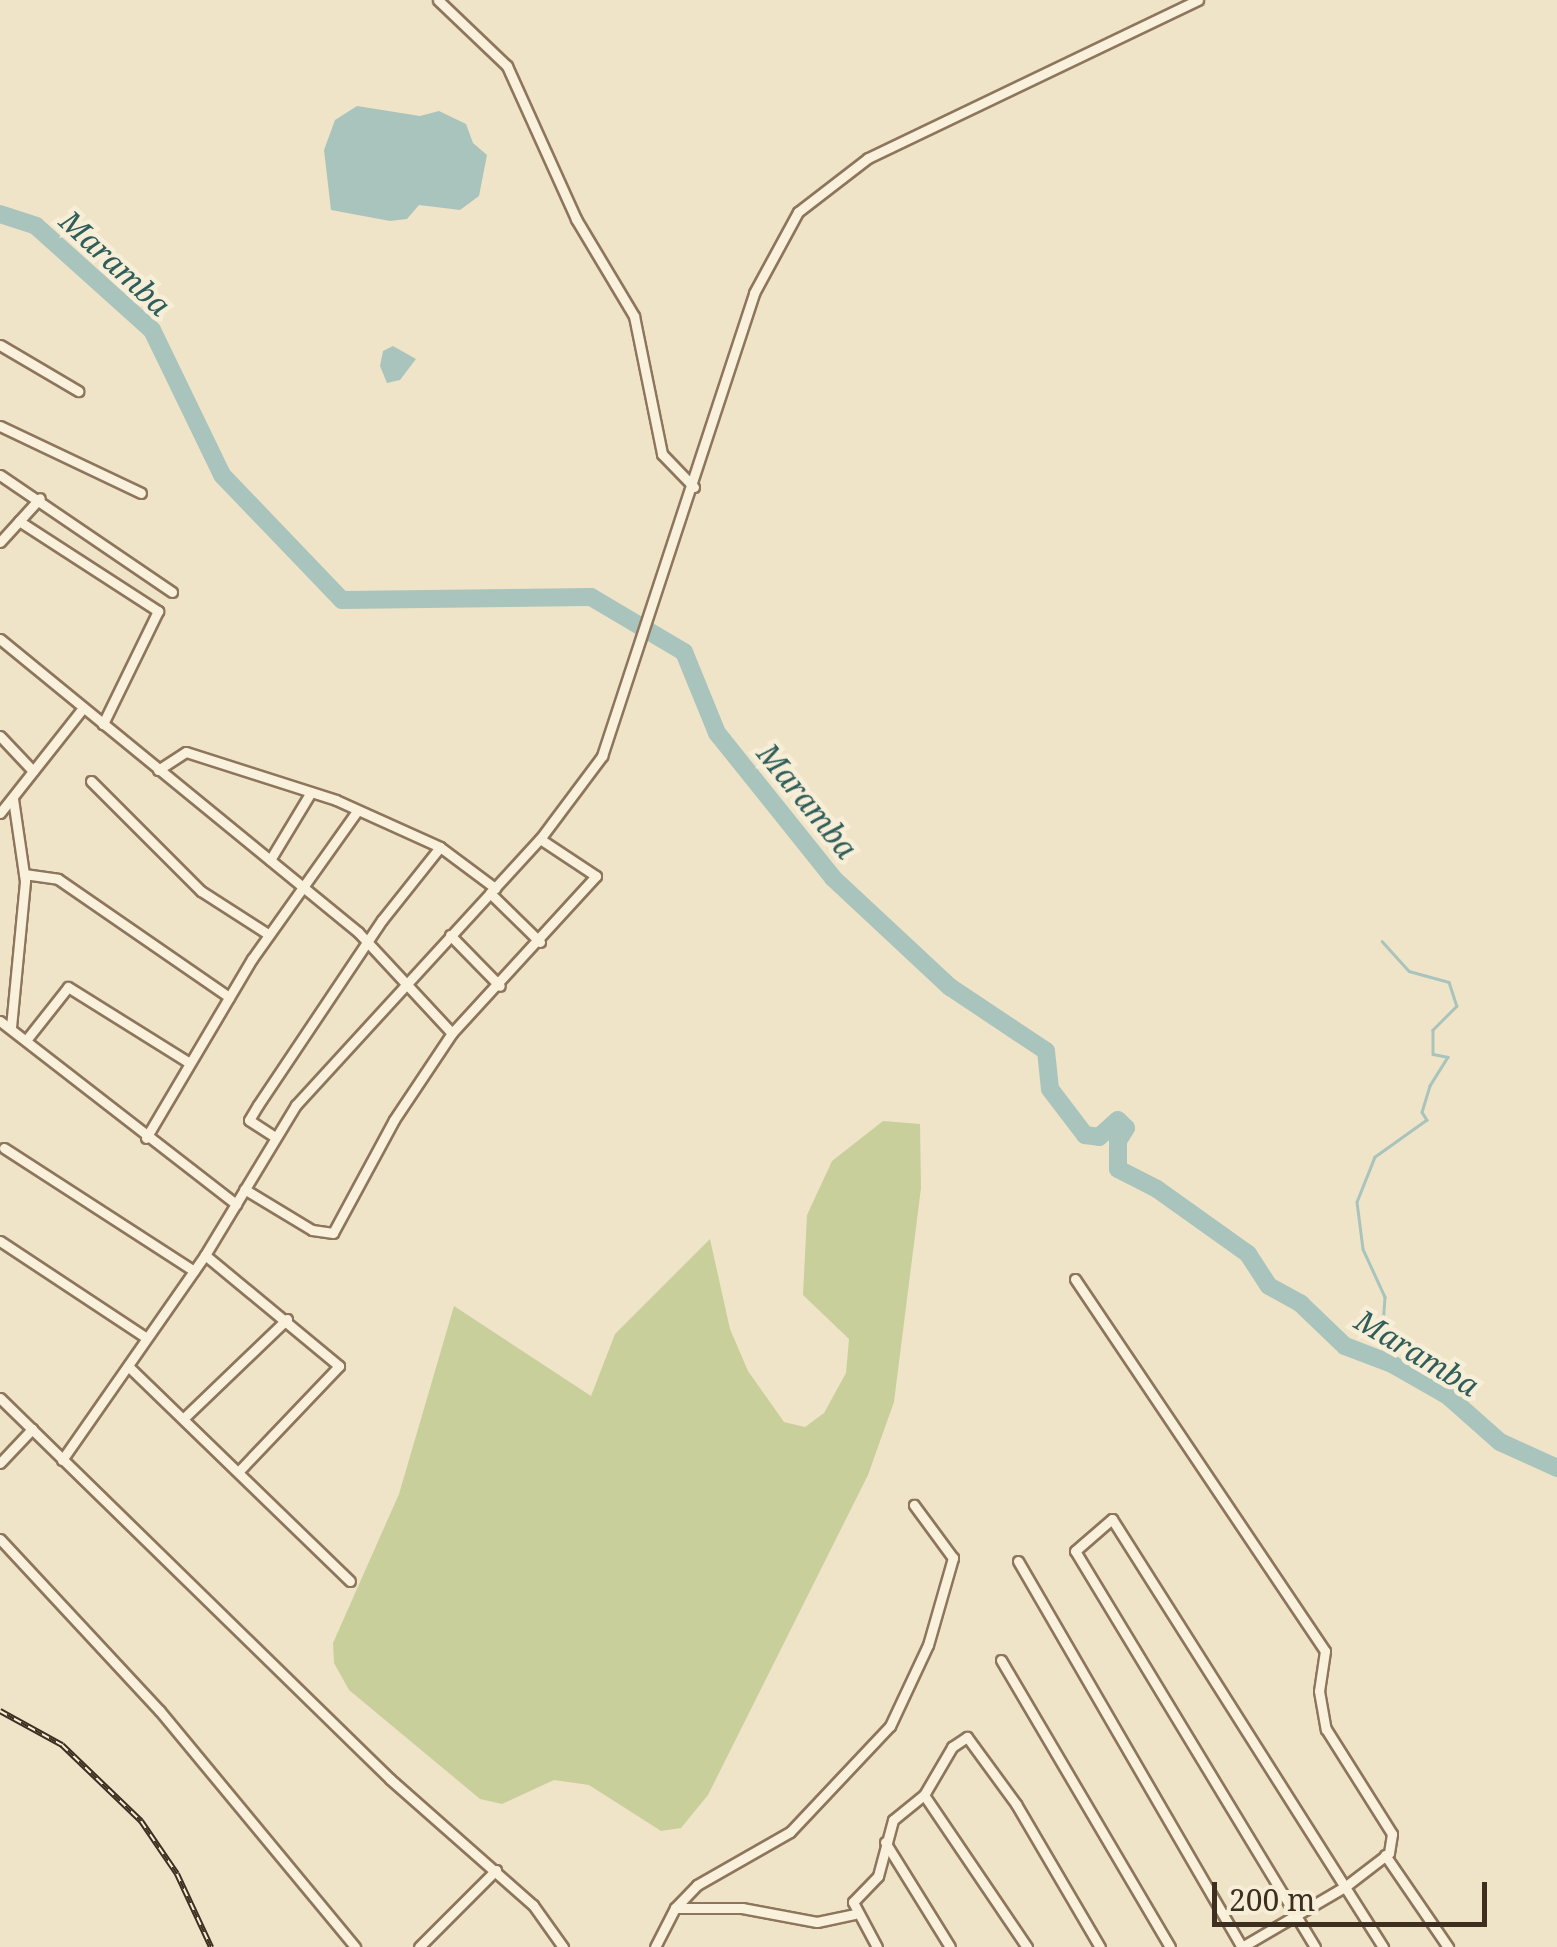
<!DOCTYPE html>
<style>
body{margin:0}
#map{position:relative;width:1557px;height:1947px;overflow:hidden;background:#f0e4c8;font-family:"Noto Serif",serif}
div>[style]{position:absolute}
.green>*{inset:0;background:#c9cf9b}
.water>*{inset:0;background:#a9c4bc}
.stream>*{height:2.5px;margin:-1.25px;padding:0 1.25px;transform-origin:1.25px;border-radius:1.25px;background:#a9c4bc}
.river>*{height:18px;margin:-9px;padding:0 9px;transform-origin:9px;border-radius:9px;background:#a9c4bc}
.roads{filter:drop-shadow(2px 0 #8d765c) drop-shadow(-2px 0 #8d765c) drop-shadow(0 2px #8d765c) drop-shadow(0 -2px #8d765c)}
.minor>*{height:9px;margin:-4.5px;padding:0 4.5px;transform-origin:4.5px;border-radius:4.5px;background:#faf1dc}
.rail>*{height:6px;margin-top:-3px;transform-origin:0;background:repeating-linear-gradient(90deg,#f7eed8 0 8px,#3d2e20 0 16px);box-sizing:border-box;border-block:2px solid #3d2e20}
span{translate:-50% -50%;white-space:nowrap;text-align:center;line-height:1.15;-webkit-text-stroke:9px #f7eed8;paint-order:stroke}
.water-label{font-size:30px;color:#2f5d5a;font-style:italic}
.scale{position:absolute;left:1212px;top:1882px;width:275px;height:45px;box-sizing:border-box;border:5px solid #3d2e20;border-top:0;padding-left:12px;font-size:30px;line-height:35px;white-space:nowrap;color:#3d2e20;-webkit-text-stroke:8px #f7eed8;paint-order:stroke}
</style>
<div id="map">
<div class="green">
<i style="clip-path:polygon(883px 1121px,920px 1124px,921px 1188px,894px 1402px,868px 1475px,708px 1795px,681px 1828px,661px 1831px,589px 1785px,554px 1780px,502px 1804px,480px 1799px,349px 1690px,334px 1663px,333px 1643px,399px 1494px,454px 1306px,591px 1396px,615px 1334px,710px 1239px,730px 1329px,748px 1371px,784px 1422px,805px 1427px,824px 1413px,846px 1373px,849px 1339px,803px 1295px,807px 1215px,832px 1161px)"></i>
</div>
<div class="water">
<i style="clip-path:polygon(357px 106px,420px 116px,439px 111px,466px 124px,473px 143px,487px 155px,479px 196px,460px 210px,419px 205px,407px 219px,390px 221px,331px 210px,324px 150px,335px 120px)"></i>
<i style="clip-path:polygon(393px 346px,416px 359px,400px 380px,387px 383px,380px 366px,383px 351px)"></i>
</div>
<div class="stream">
<i style="left:1382px;top:941px;width:40px;rotate:48deg"></i>
<i style="left:1409px;top:971px;width:41px;rotate:15.4deg"></i>
<i style="left:1449px;top:982px;width:25px;rotate:72deg"></i>
<i style="left:1457px;top:1006px;width:34px;rotate:135deg"></i>
<i style="left:1433px;top:1030px;width:24px;rotate:90deg"></i>
<i style="left:1433px;top:1054px;width:15px;rotate:11deg"></i>
<i style="left:1448px;top:1057px;width:34px;rotate:122deg"></i>
<i style="left:1430px;top:1086px;width:27px;rotate:107deg"></i>
<i style="left:1422px;top:1112px;width:9px;rotate:58deg"></i>
<i style="left:1427px;top:1120px;width:64px;rotate:144.6deg"></i>
<i style="left:1375px;top:1157px;width:48px;rotate:111.8deg"></i>
<i style="left:1357px;top:1202px;width:47px;rotate:82.7deg"></i>
<i style="left:1363px;top:1249px;width:53px;rotate:65.4deg"></i>
<i style="left:1385px;top:1297px;width:30px;rotate:94deg"></i>
<i style="left:1383px;top:1327px;width:38px;rotate:76deg"></i>
</div>
<div class="river">
<i style="left:0;top:214px;width:38px;rotate:18deg"></i>
<i style="left:36px;top:226px;width:156px;rotate:41.9deg"></i>
<i style="left:152px;top:330px;width:161px;rotate:64.2deg"></i>
<i style="left:222px;top:475px;width:173px;rotate:46.2deg"></i>
<i style="left:342px;top:600px;width:249px;rotate:-0.7deg"></i>
<i style="left:591px;top:597px;width:108px;rotate:30.6deg"></i>
<i style="left:684px;top:652px;width:87px;rotate:67.8deg"></i>
<i style="left:717px;top:733px;width:186px;rotate:51.3deg"></i>
<i style="left:833px;top:878px;width:160px;rotate:43deg"></i>
<i style="left:950px;top:987px;width:115px;rotate:33.7deg"></i>
<i style="left:1046px;top:1051px;width:38px;rotate:84deg"></i>
<i style="left:1050px;top:1089px;width:58px;rotate:52.7deg"></i>
<i style="left:1085px;top:1135px;width:14px;rotate:8deg"></i>
<i style="left:1099px;top:1137px;width:25px;rotate:-42deg"></i>
<i style="left:1118px;top:1120px;width:11px;rotate:45deg"></i>
<i style="left:1126px;top:1128px;width:15px;rotate:122deg"></i>
<i style="left:1118px;top:1141px;width:28px;rotate:90deg"></i>
<i style="left:1118px;top:1169px;width:44px;rotate:27.1deg"></i>
<i style="left:1157px;top:1189px;width:112px;rotate:35.5deg"></i>
<i style="left:1248px;top:1254px;width:38px;rotate:57deg"></i>
<i style="left:1269px;top:1286px;width:37px;rotate:29deg"></i>
<i style="left:1301px;top:1304px;width:61px;rotate:43.7deg"></i>
<i style="left:1345px;top:1346px;width:50px;rotate:21deg"></i>
<i style="left:1392px;top:1364px;width:64px;rotate:29.7deg"></i>
<i style="left:1448px;top:1396px;width:69px;rotate:41.5deg"></i>
<i style="left:1500px;top:1442px;width:63px;rotate:24.5deg"></i>
</div>
<div class="roads">
<div class="minor">
<i style="left:438px;top:0;width:95px;rotate:43.7deg"></i>
<i style="left:507px;top:66px;width:168px;rotate:65.7deg"></i>
<i style="left:576px;top:219px;width:113px;rotate:59.1deg"></i>
<i style="left:634px;top:316px;width:141px;rotate:78.5deg"></i>
<i style="left:662px;top:454px;width:46px;rotate:45.9deg"></i>
<i style="left:0;top:345px;width:91px;rotate:30.5deg"></i>
<i style="left:0;top:426px;width:156px;rotate:25.4deg"></i>
<i style="left:0;top:475px;width:208px;rotate:34.2deg"></i>
<i style="left:19px;top:521px;width:166px;rotate:32.9deg"></i>
<i style="left:158px;top:611px;width:126px;rotate:116deg"></i>
<i style="left:0;top:542px;width:59px;rotate:-47.7deg"></i>
<i style="left:0;top:639px;width:463px;rotate:39.3deg"></i>
<i style="left:358px;top:932px;width:138px;rotate:47.1deg"></i>
<i style="left:452px;top:1033px;width:105px;rotate:123.7deg"></i>
<i style="left:394px;top:1120px;width:128px;rotate:118.4deg"></i>
<i style="left:333px;top:1233px;width:21px;rotate:-172deg"></i>
<i style="left:312px;top:1230px;width:79px;rotate:-148.9deg"></i>
<i style="left:0;top:736px;width:48px;rotate:46.7deg"></i>
<i style="left:158px;top:770px;width:33px;rotate:-33deg"></i>
<i style="left:186px;top:752px;width:157px;rotate:17.7deg"></i>
<i style="left:336px;top:800px;width:114px;rotate:24.3deg"></i>
<i style="left:440px;top:847px;width:69px;rotate:36.7deg"></i>
<i style="left:91px;top:781px;width:156px;rotate:45deg"></i>
<i style="left:201px;top:891px;width:80px;rotate:32.7deg"></i>
<i style="left:0;top:813px;width:134px;rotate:-51.7deg"></i>
<i style="left:270px;top:860px;width:79px;rotate:-58.9deg"></i>
<i style="left:24px;top:874px;width:34px;rotate:8deg"></i>
<i style="left:58px;top:879px;width:208px;rotate:34.6deg"></i>
<i style="left:490px;top:893px;width:70px;rotate:44.4deg"></i>
<i style="left:450px;top:935px;width:71px;rotate:45.6deg"></i>
<i style="left:0;top:1021px;width:299px;rotate:37.8deg"></i>
<i style="left:11px;top:1027px;width:147px;rotate:-84.5deg"></i>
<i style="left:25px;top:881px;width:83px;rotate:-98.3deg"></i>
<i style="left:452px;top:1033px;width:213px;rotate:-47.5deg"></i>
<i style="left:596px;top:876px;width:67px;rotate:-146.5deg"></i>
<i style="left:27px;top:1039px;width:66px;rotate:-51.7deg"></i>
<i style="left:68px;top:987px;width:142px;rotate:32deg"></i>
<i style="left:275px;top:1137px;width:31px;rotate:-147deg"></i>
<i style="left:249px;top:1120px;width:17px;rotate:-59deg"></i>
<i style="left:258px;top:1105px;width:223px;rotate:-56.2deg"></i>
<i style="left:382px;top:920px;width:93px;rotate:-51.5deg"></i>
<i style="left:146px;top:1138px;width:208px;rotate:-59.4deg"></i>
<i style="left:252px;top:959px;width:181px;rotate:-54.6deg"></i>
<i style="left:4px;top:1148px;width:226px;rotate:32.9deg"></i>
<i style="left:0;top:1241px;width:174px;rotate:33.5deg"></i>
<i style="left:205px;top:1255px;width:174px;rotate:39.6deg"></i>
<i style="left:339px;top:1366px;width:145px;rotate:133.6deg"></i>
<i style="left:1075px;top:1279px;width:448px;rotate:56.1deg"></i>
<i style="left:1325px;top:1651px;width:40px;rotate:98.5deg"></i>
<i style="left:1319px;top:1691px;width:39px;rotate:80deg"></i>
<i style="left:1326px;top:1729px;width:124px;rotate:57.8deg"></i>
<i style="left:1392px;top:1834px;width:19px;rotate:99deg"></i>
<i style="left:1389px;top:1853px;width:54px;rotate:142.5deg"></i>
<i style="left:1346px;top:1886px;width:121px;rotate:149.6deg"></i>
<i style="left:128px;top:1366px;width:309px;rotate:44.1deg"></i>
<i style="left:0;top:1398px;width:545px;rotate:44.33deg"></i>
<i style="left:390px;top:1779px;width:191px;rotate:41.4deg"></i>
<i style="left:533px;top:1905px;width:52px;rotate:54.5deg"></i>
<i style="left:186px;top:1416px;width:140px;rotate:-43.8deg"></i>
<i style="left:62px;top:1460px;width:250px;rotate:-55.1deg"></i>
<i style="left:205px;top:1255px;width:175px;rotate:-58.8deg"></i>
<i style="left:296px;top:1105px;width:361px;rotate:-47.5deg"></i>
<i style="left:540px;top:839px;width:104px;rotate:-53.2deg"></i>
<i style="left:602px;top:756px;width:487px;rotate:-71.8deg"></i>
<i style="left:754px;top:293px;width:92px;rotate:-61.5deg"></i>
<i style="left:798px;top:212px;width:88px;rotate:-37.6deg"></i>
<i style="left:868px;top:158px;width:366px;rotate:-25.6deg"></i>
<i style="left:0;top:1463px;width:47px;rotate:-46.7deg"></i>
<i style="left:0;top:1539px;width:235px;rotate:47.1deg"></i>
<i style="left:160px;top:1711px;width:306px;rotate:50.4deg"></i>
<i style="left:1018px;top:1561px;width:446px;rotate:59.9deg"></i>
<i style="left:1001px;top:1660px;width:333px;rotate:59.5deg"></i>
<i style="left:924px;top:1795px;width:184px;rotate:55.9deg"></i>
<i style="left:885px;top:1842px;width:123px;rotate:58.2deg"></i>
<i style="left:1385px;top:1855px;width:112px;rotate:55.6deg"></i>
<i style="left:675px;top:1908px;width:67px"></i>
<i style="left:742px;top:1908px;width:76px;rotate:10.6deg"></i>
<i style="left:817px;top:1922px;width:38px;rotate:-12deg"></i>
<i style="left:419px;top:1947px;width:109px;rotate:-45deg"></i>
<i style="left:655px;top:1947px;width:44px;rotate:-62.9deg"></i>
<i style="left:675px;top:1908px;width:32px;rotate:-46deg"></i>
<i style="left:697px;top:1885px;width:107px;rotate:-29.7deg"></i>
<i style="left:790px;top:1832px;width:146px;rotate:-46.7deg"></i>
<i style="left:890px;top:1726px;width:89px;rotate:-64.9deg"></i>
<i style="left:928px;top:1645px;width:91px;rotate:-74deg"></i>
<i style="left:953px;top:1558px;width:66px;rotate:-126.3deg"></i>
<i style="left:877px;top:1947px;width:51px;rotate:-118.1deg"></i>
<i style="left:853px;top:1902px;width:36px;rotate:-46deg"></i>
<i style="left:878px;top:1876px;width:58px;rotate:-75deg"></i>
<i style="left:893px;top:1820px;width:40px;rotate:-39deg"></i>
<i style="left:924px;top:1795px;width:56px;rotate:-59.7deg"></i>
<i style="left:952px;top:1747px;width:18px;rotate:-34deg"></i>
<i style="left:967px;top:1737px;width:83px;rotate:53.8deg"></i>
<i style="left:1016px;top:1804px;width:166px;rotate:59.6deg"></i>
<i style="left:1315px;top:1947px;width:463px;rotate:-121.2deg"></i>
<i style="left:1075px;top:1551px;width:49px;rotate:-40.9deg"></i>
<i style="left:1112px;top:1519px;width:507px;rotate:57.66deg"></i>
</div>
</div>
<div class="rail">
<i style="left:0;top:1711px;width:71px;rotate:28.7deg"></i>
<i style="left:62px;top:1745px;width:110px;rotate:43.9deg"></i>
<i style="left:141px;top:1821px;width:64px;rotate:55.8deg"></i>
<i style="left:177px;top:1874px;width:81px;rotate:65deg"></i>
</div>
<div class="water-label">
<span style="left:115px;top:263px;rotate:43deg">Maramba</span>
<span style="left:807px;top:801px;rotate:51deg">Maramba</span>
<span style="left:1417px;top:1353px;rotate:31deg">Maramba</span>
</div>
<div class="scale">200 m</div>
</div>
